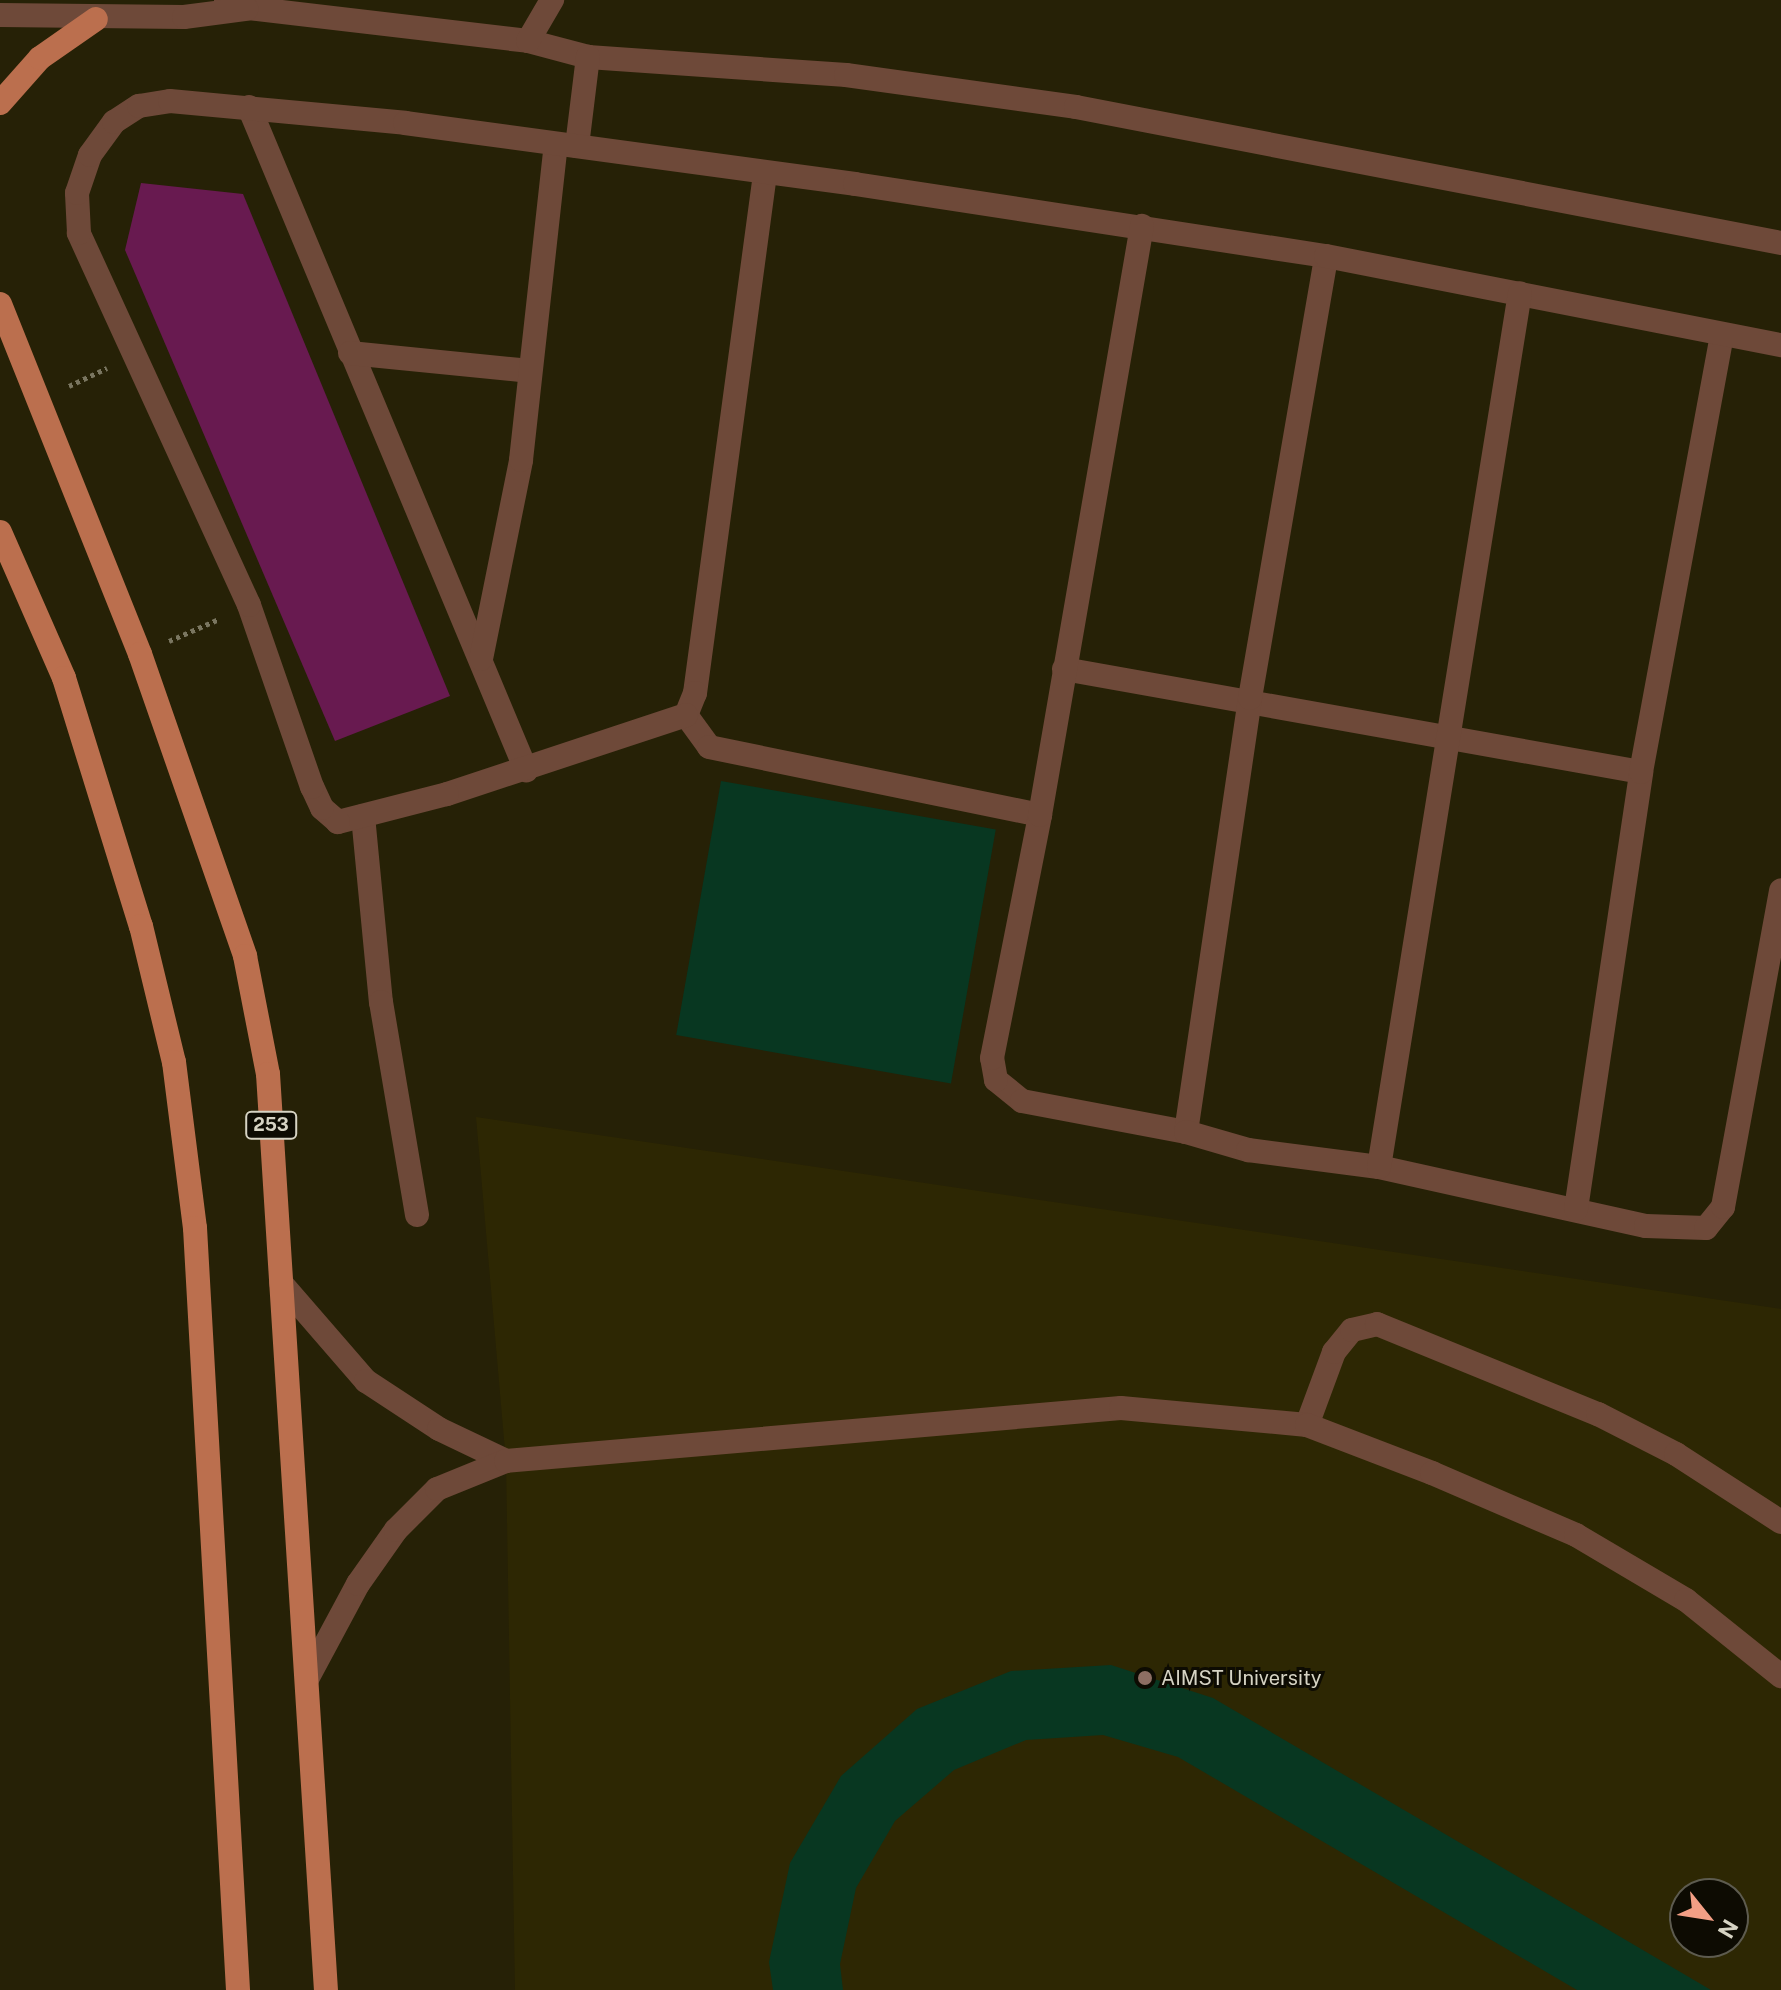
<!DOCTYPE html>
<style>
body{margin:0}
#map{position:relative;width:1781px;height:1990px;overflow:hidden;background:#262106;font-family:"Public Sans",sans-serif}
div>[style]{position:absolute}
.built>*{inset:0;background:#2d2703}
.green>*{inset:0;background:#083721;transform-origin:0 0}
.building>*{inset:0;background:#681a50}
.path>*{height:5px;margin-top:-2.5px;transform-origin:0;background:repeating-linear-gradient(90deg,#7a7660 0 4px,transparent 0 8px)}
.lane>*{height:24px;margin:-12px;padding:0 12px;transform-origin:12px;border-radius:12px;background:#6e4939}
.street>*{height:24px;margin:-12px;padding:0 12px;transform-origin:12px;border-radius:12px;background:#6e4939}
.primary>*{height:24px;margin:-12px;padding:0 12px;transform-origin:12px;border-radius:12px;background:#bb6f4e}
.dots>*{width:22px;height:22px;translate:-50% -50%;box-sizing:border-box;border:4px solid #0d0b02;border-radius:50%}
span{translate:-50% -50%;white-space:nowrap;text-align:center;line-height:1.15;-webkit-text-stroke:6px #0d0b02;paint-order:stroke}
.shield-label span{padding:2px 6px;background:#0d0b02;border:2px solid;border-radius:6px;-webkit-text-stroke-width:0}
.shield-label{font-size:18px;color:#d6d3c3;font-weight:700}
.poi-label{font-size:20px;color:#d6d3c3}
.left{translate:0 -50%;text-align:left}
.north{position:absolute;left:1669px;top:1878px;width:80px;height:80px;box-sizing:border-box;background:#0d0b02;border:2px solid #5d5b4f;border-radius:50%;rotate:120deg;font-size:22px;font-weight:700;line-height:32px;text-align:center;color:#d6d3c3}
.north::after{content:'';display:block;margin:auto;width:28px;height:36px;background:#f39f85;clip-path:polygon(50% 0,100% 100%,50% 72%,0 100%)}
</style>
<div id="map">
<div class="built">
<i style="clip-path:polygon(evenodd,476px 1117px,1781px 1309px,1781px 1990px,515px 1990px,506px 1462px,476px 1117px,1685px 1894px,1733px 1894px,1733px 1942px,1685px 1942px,1685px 1894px)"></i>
</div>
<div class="green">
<i style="left:721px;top:781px;width:279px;height:258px;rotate:10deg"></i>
<i style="clip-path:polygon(1111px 1665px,1213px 1698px,1711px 1990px,1577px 1990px,1178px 1757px,1103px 1735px,1026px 1740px,954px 1770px,895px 1821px,856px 1888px,840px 1964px,843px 1990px,773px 1990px,769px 1962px,790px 1863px,841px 1776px,917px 1709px,1011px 1671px)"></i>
</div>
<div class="building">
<i style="clip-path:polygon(141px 183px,243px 194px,450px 696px,335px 741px,125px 250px)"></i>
</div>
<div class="path">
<i style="left:69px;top:386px;width:42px;rotate:-25.3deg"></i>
<i style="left:169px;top:641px;width:55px;rotate:-23.7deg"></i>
</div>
<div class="lane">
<i style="left:249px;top:107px;width:719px;rotate:67.32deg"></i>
<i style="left:350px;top:353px;width:181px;rotate:5.7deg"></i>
<i style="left:481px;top:659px;width:203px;rotate:-78.6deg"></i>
<i style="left:521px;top:460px;width:317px;rotate:-83.7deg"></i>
<i style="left:1064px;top:669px;width:586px;rotate:10.12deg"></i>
<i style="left:686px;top:715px;width:39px;rotate:54deg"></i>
<i style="left:709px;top:747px;width:338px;rotate:11.6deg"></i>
<i style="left:363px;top:816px;width:187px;rotate:84.5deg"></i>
<i style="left:381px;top:1002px;width:216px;rotate:80.4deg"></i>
<i style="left:996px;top:1080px;width:33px;rotate:39deg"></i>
<i style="left:1022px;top:1101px;width:167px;rotate:10.7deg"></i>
<i style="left:1186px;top:1132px;width:439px;rotate:-81.6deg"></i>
<i style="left:1250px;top:698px;width:448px;rotate:-80.2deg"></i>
<i style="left:1186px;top:1132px;width:65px;rotate:16.2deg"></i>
<i style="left:1248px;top:1150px;width:132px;rotate:7.4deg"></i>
<i style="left:1379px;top:1167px;width:273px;rotate:12.5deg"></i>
<i style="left:1646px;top:1226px;width:60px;rotate:1.9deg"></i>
<i style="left:1706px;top:1228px;width:27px;rotate:-51deg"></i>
<i style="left:1576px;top:1209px;width:442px;rotate:-81.5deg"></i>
<i style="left:1641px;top:772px;width:444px;rotate:-79.5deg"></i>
<i style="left:1307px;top:1425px;width:78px;rotate:-69.7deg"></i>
<i style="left:1334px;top:1352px;width:28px;rotate:-51deg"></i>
<i style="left:1352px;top:1330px;width:26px;rotate:-13deg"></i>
<i style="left:1377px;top:1324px;width:239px;rotate:22.2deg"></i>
<i style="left:1598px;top:1414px;width:88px;rotate:27.1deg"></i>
<i style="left:1676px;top:1454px;width:125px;rotate:32.9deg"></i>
</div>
<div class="street">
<i style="left:226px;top:0;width:23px;rotate:20deg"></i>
<i style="left:248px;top:8px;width:282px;rotate:6.7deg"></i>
<i style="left:528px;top:41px;width:62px;rotate:14.9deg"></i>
<i style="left:588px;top:57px;width:259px;rotate:4deg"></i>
<i style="left:846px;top:75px;width:232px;rotate:7.9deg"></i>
<i style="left:1076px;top:107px;width:718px;rotate:10.92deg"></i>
<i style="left:0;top:15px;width:184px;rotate:0.6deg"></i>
<i style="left:184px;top:17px;width:63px;rotate:-7.4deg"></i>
<i style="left:528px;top:41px;width:48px;rotate:-59.7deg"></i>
<i style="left:577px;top:146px;width:90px;rotate:-83deg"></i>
<i style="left:765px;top:174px;width:524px;rotate:97.68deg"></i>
<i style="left:695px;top:693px;width:24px;rotate:112deg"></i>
<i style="left:686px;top:715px;width:252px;rotate:161.7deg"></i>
<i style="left:447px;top:794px;width:113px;rotate:165.6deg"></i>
<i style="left:338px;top:822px;width:21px;rotate:-139deg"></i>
<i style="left:322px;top:808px;width:23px;rotate:-115deg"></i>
<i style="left:312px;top:787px;width:193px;rotate:-109.1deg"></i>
<i style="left:249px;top:605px;width:409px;rotate:-114.6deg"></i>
<i style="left:79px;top:233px;width:40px;rotate:-92.9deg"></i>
<i style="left:77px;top:193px;width:40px;rotate:-71.1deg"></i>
<i style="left:90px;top:155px;width:41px;rotate:-54deg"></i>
<i style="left:114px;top:122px;width:30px;rotate:-33deg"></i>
<i style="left:139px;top:106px;width:31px;rotate:-9deg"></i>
<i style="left:170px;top:101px;width:236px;rotate:5.3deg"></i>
<i style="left:405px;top:123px;width:454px;rotate:7.7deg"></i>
<i style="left:855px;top:184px;width:476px;rotate:8.7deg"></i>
<i style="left:1326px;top:256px;width:464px;rotate:11.1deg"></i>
<i style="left:996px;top:1080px;width:22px;rotate:-100deg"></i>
<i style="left:992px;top:1058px;width:248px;rotate:-78.8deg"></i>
<i style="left:1040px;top:815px;width:598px;rotate:-80.18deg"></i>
<i style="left:1379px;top:1167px;width:885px;rotate:-80.84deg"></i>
<i style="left:1723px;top:1207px;width:322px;rotate:-79.6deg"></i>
<i style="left:281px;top:1283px;width:130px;rotate:49.1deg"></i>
<i style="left:366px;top:1381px;width:87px;rotate:33.3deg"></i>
<i style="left:439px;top:1429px;width:74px;rotate:25.5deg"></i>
<i style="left:307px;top:1679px;width:108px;rotate:-61.8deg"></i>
<i style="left:358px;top:1584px;width:66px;rotate:-54.9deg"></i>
<i style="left:396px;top:1530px;width:58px;rotate:-45deg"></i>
<i style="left:437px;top:1489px;width:74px;rotate:-22.1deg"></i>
<i style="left:506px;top:1461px;width:617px;rotate:-4.93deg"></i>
<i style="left:1121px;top:1408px;width:187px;rotate:5.2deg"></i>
<i style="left:1307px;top:1425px;width:134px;rotate:21deg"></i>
<i style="left:1432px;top:1473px;width:157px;rotate:23.3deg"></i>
<i style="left:1576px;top:1535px;width:128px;rotate:30.6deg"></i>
<i style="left:1686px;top:1600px;width:122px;rotate:38.7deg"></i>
</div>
<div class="primary">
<i style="left:0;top:103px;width:60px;rotate:-48.4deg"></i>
<i style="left:40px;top:58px;width:68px;rotate:-34.9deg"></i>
<i style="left:0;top:304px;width:377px;rotate:68.2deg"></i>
<i style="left:140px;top:654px;width:320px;rotate:70.8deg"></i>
<i style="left:245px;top:956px;width:120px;rotate:79deg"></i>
<i style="left:268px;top:1074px;width:918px;rotate:86.38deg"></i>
<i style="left:0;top:532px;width:159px;rotate:66.3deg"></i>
<i style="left:64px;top:678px;width:260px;rotate:72.8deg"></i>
<i style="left:141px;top:926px;width:140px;rotate:76.4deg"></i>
<i style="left:174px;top:1062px;width:167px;rotate:82.8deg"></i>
<i style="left:195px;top:1228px;width:763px;rotate:86.77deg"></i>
</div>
<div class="dots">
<i style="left:1145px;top:1678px;background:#8d6e63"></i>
</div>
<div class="shield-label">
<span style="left:271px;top:1125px">253</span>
</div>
<div class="poi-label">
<span class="left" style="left:1161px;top:1678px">AIMST University</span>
</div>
<div class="north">N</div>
</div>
